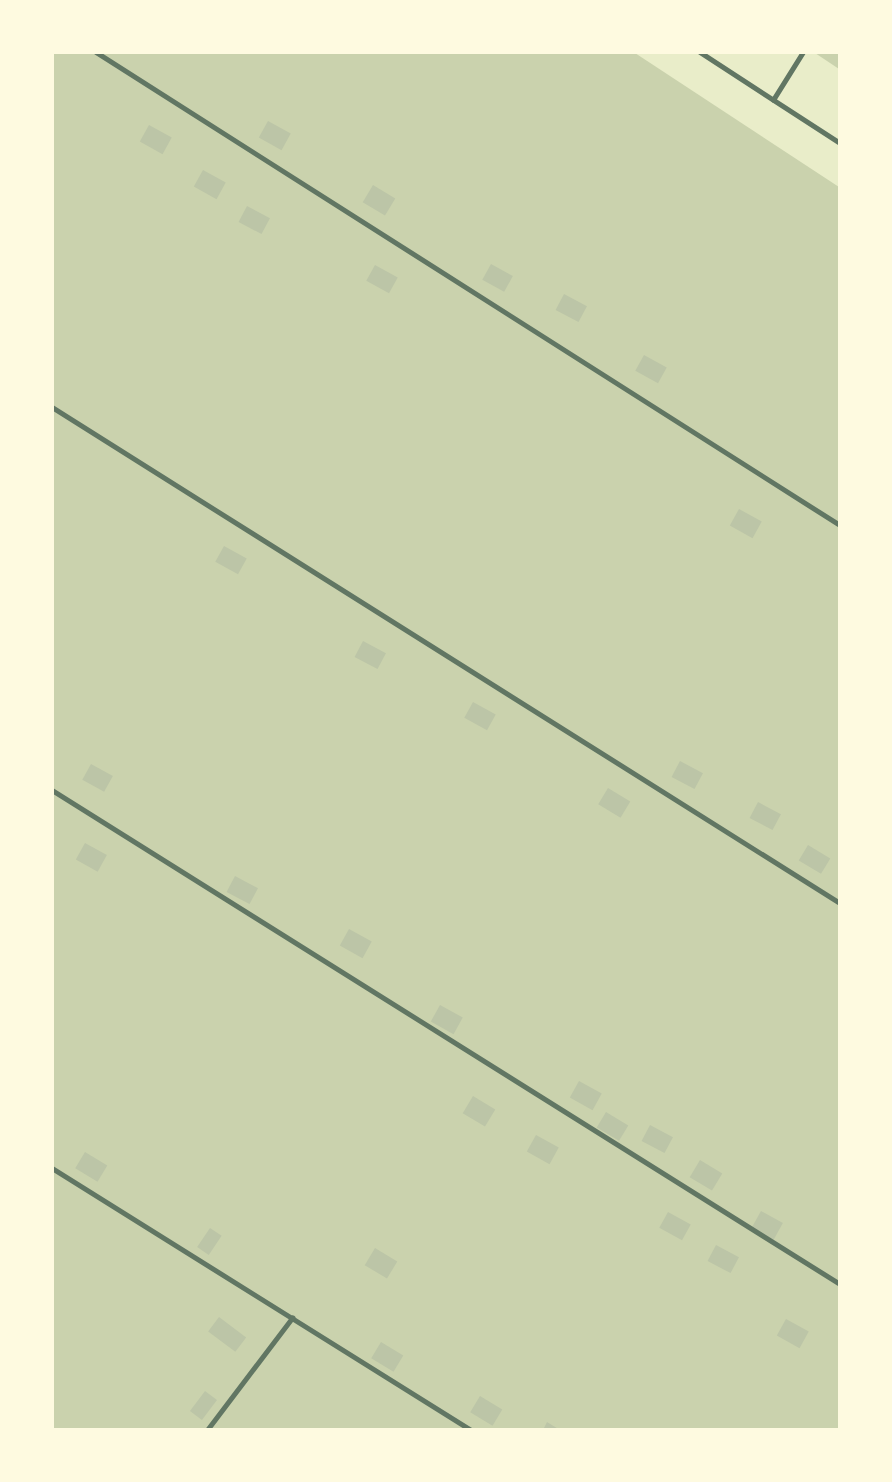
<!DOCTYPE html>
<style>
body{margin:0}
#map{position:relative;width:892px;height:1482px;overflow:hidden;background:#e9edc9;font-family:Rubik,sans-serif}
div>[style]{position:absolute}
.green>*{inset:0;background:#cad2ad}
.building>*{inset:0;background:#bcc5a7;transform-origin:0 0}
.service>*{height:4.5px;margin:-2.25px;padding:0 2.25px;transform-origin:2.25px;border-radius:2.25px;background:#617663}
span{translate:-50% -50%;white-space:nowrap;text-align:center;line-height:1.15;-webkit-text-stroke:4.5px #fefae0;paint-order:stroke}
.frame{position:absolute;inset:0;border:54px solid #fefae0;pointer-events:none}
</style>
<div id="map">
<div class="green">
<i style="clip-path:polygon(52px 53px,635px 53px,839px 187px,839px 1429px,53px 1429px)"></i>
<i style="clip-path:polygon(815px 53px,839px 53px,839px 69px)"></i>
</div>
<div class="building">
<i style="left:268px;top:121px;width:26px;height:19px;rotate:29deg"></i>
<i style="left:149px;top:125px;width:26px;height:19px;rotate:29deg"></i>
<i style="left:203px;top:170px;width:26px;height:19px;rotate:29deg"></i>
<i style="left:373px;top:185px;width:26px;height:20px;rotate:31deg"></i>
<i style="left:247px;top:206px;width:26px;height:18px;rotate:28deg"></i>
<i style="left:491px;top:264px;width:25px;height:18px;rotate:29deg"></i>
<i style="left:375px;top:265px;width:26px;height:18px;rotate:29deg"></i>
<i style="left:564px;top:294px;width:26px;height:18px;rotate:28deg"></i>
<i style="left:644px;top:355px;width:26px;height:18px;rotate:29deg"></i>
<i style="left:739px;top:509px;width:26px;height:19px;rotate:29deg"></i>
<i style="left:224px;top:546px;width:26px;height:18px;rotate:29deg"></i>
<i style="left:363px;top:641px;width:26px;height:18px;rotate:28deg"></i>
<i style="left:473px;top:702px;width:26px;height:18px;rotate:29deg"></i>
<i style="left:680px;top:761px;width:26px;height:18px;rotate:28deg"></i>
<i style="left:91px;top:764px;width:25px;height:18px;rotate:29deg"></i>
<i style="left:608px;top:788px;width:26px;height:19px;rotate:31deg"></i>
<i style="left:758px;top:802px;width:26px;height:18px;rotate:28deg"></i>
<i style="left:85px;top:843px;width:25px;height:19px;rotate:29deg"></i>
<i style="left:808px;top:845px;width:26px;height:18px;rotate:31deg"></i>
<i style="left:235px;top:876px;width:26px;height:18px;rotate:28deg"></i>
<i style="left:349px;top:929px;width:26px;height:19px;rotate:29deg"></i>
<i style="left:440px;top:1005px;width:26px;height:19px;rotate:29deg"></i>
<i style="left:579px;top:1081px;width:26px;height:19px;rotate:29deg"></i>
<i style="left:473px;top:1096px;width:26px;height:20px;rotate:31deg"></i>
<i style="left:606px;top:1112px;width:26px;height:18px;rotate:31deg"></i>
<i style="left:650px;top:1125px;width:26px;height:18px;rotate:28deg"></i>
<i style="left:536px;top:1135px;width:26px;height:19px;rotate:29deg"></i>
<i style="left:85px;top:1152px;width:26px;height:19px;rotate:31deg"></i>
<i style="left:700px;top:1160px;width:26px;height:20px;rotate:31deg"></i>
<i style="left:761px;top:1211px;width:25px;height:19px;rotate:29deg"></i>
<i style="left:668px;top:1212px;width:26px;height:18px;rotate:29deg"></i>
<i style="left:210px;top:1228px;width:14px;height:23px;rotate:34deg"></i>
<i style="left:716px;top:1245px;width:26px;height:18px;rotate:28deg"></i>
<i style="left:375px;top:1248px;width:26px;height:20px;rotate:31deg"></i>
<i style="left:219px;top:1317px;width:34px;height:18px;rotate:37deg"></i>
<i style="left:786px;top:1319px;width:26px;height:19px;rotate:29deg"></i>
<i style="left:381px;top:1342px;width:26px;height:19px;rotate:31deg"></i>
<i style="left:205px;top:1391px;width:15px;height:25px;rotate:37deg"></i>
<i style="left:480px;top:1396px;width:26px;height:19px;rotate:31deg"></i>
<i style="clip-path:polygon(547px 1422px,560px 1430px,543px 1430px)"></i>
</div>
<div class="service">
<i style="left:96px;top:52px;width:882px;rotate:32.45deg"></i>
<i style="left:700px;top:52px;width:167px;rotate:33deg"></i>
<i style="left:773px;top:100px;width:57px;rotate:-58deg"></i>
<i style="left:52px;top:407px;width:931px;rotate:32.19deg"></i>
<i style="left:52px;top:790px;width:930px;rotate:32.08deg"></i>
<i style="left:52px;top:1168px;width:495px;rotate:32deg"></i>
<i style="left:207px;top:1430px;width:141px;rotate:-52.8deg"></i>
</div>
<div class="frame"></div>
</div>
